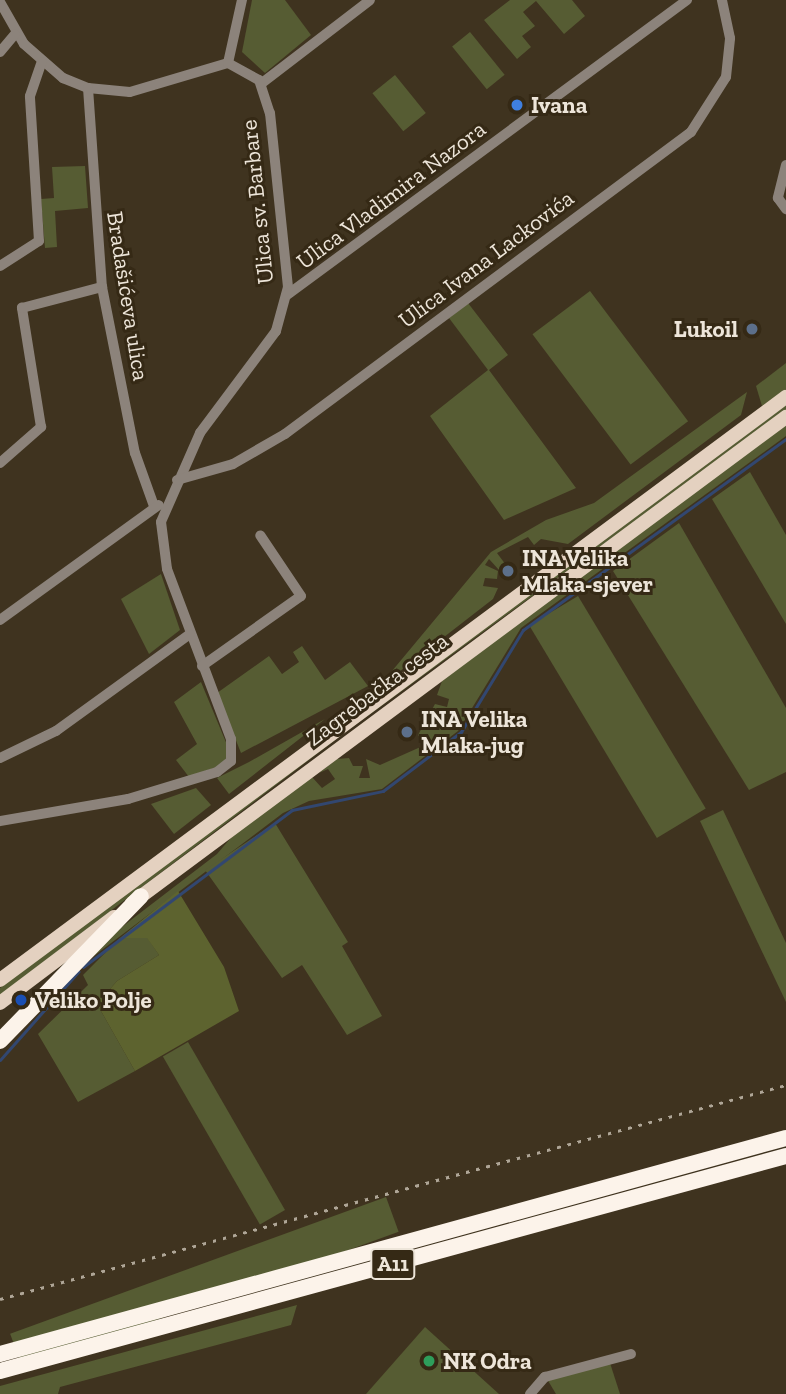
<!DOCTYPE html>
<meta charset="utf-8">
<style>
body{margin:0}
#map{position:relative;width:786px;height:1394px;overflow:hidden;background:#3f331f;font-family:"Zilla Slab",serif}
div>[style]{position:absolute}
.green>*{inset:0;background:#565c33;transform-origin:0 0}
.forest>*{inset:0;background:#5d632f}
.stream>*{height:2.5px;margin:-1.25px;padding:0 1.25px;transform-origin:1.25px;border-radius:1.25px;background:#324770}
.minor>*{height:10px;margin:-5px;padding:0 5px;transform-origin:5px;border-radius:5px;background:#8c837b}
.major>*{height:14px;margin:-7px;padding:0 7px;transform-origin:7px;border-radius:7px;background:#e4d1c0}
.highway>*{height:16px;margin:-8px;padding:0 8px;transform-origin:8px;border-radius:8px;background:#fcf3ea}
.rail>*{height:2.5px;margin-top:-1.25px;transform-origin:0;background:repeating-linear-gradient(90deg,#afa697 0 3.5px,transparent 0 10.5px)}
.dots>*{width:19px;height:19px;translate:-50% -50%;box-sizing:border-box;border:4px solid #352915;border-radius:50%}
span{translate:-50% -50%;white-space:nowrap;text-align:center;line-height:1.15;-webkit-text-stroke:6px #352915;paint-order:stroke}
.shield-label span{padding:2px 5px;background:#352915;border:2px solid;border-radius:5px;-webkit-text-stroke-width:0}
.shield-label{font-size:21px;color:#ede5d9;font-weight:700}
.poi-label{font-size:23px;color:#ede5d9;font-weight:700}
.left{translate:0 -50%;text-align:left}
.right{translate:-100% -50%;text-align:right}
.street-label{font-size:23px;color:#ede5d9}
</style>
<div id="map">
<div class="green">
<i style="clip-path:polygon(252px 0,285px 0,311px 35px,265px 73px,242px 52px)"></i>
<i style="clip-path:polygon(510px 0,572px 0,585px 16px,564px 34px,536px 1px,523px 12px,535px 26px,522px 36px,531px 47px,517px 59px,484px 20px)"></i>
<i style="left:470px;top:32px;width:55px;height:23px;rotate:51deg"></i>
<i style="left:395px;top:75px;width:49px;height:29px;rotate:51deg"></i>
<i style="clip-path:polygon(85px 166px,88px 208px,55px 211px,57px 247px,45px 248px,41px 199px,54px 198px,52px 167px)"></i>
<i style="left:590px;top:291px;width:163px;height:72px;rotate:53deg"></i>
<i style="clip-path:polygon(468px 303px,508px 355px,489px 370px,576px 488px,504px 520px,430px 416px,488px 370px,449px 318px)"></i>
<i style="clip-path:polygon(786px 363px,786px 389px,762px 406px,756px 386px)"></i>
<i style="clip-path:polygon(747px 392px,741px 415px,568px 544px,541px 539px,534px 545px,528px 537px,497px 553px,506px 565px,499px 570px,489px 559px,485px 565px,498px 571px,497px 579px,485px 578px,483px 586px,498px 588px,493px 599px,377px 689px,491px 552px,546px 520px,594px 503px)"></i>
<i style="clip-path:polygon(786px 403px,786px 411px,347px 731px,0 995px,0 988px,167px 862px)"></i>
<i style="clip-path:polygon(786px 423px,786px 436px,521px 628px,458px 731px,382px 789px,309px 801px,283px 813px,82px 965px,101px 943px,217px 854px,241px 826px,312px 777px,322px 788px,335px 779px,328px 769px,319px 773px,337px 759px,349px 758px,353px 766px,363px 766px,359px 778px,370px 778px,366px 759px,380px 765px,425px 745px,418px 735px,435px 704px,447px 707px,449px 699px,437px 695px,442px 681px)"></i>
<i style="clip-path:polygon(750px 472px,786px 535px,786px 624px,712px 499px)"></i>
<i style="clip-path:polygon(679px 523px,786px 708px,786px 772px,749px 790px,613px 571px)"></i>
<i style="clip-path:polygon(161px 574px,180px 630px,149px 654px,121px 599px)"></i>
<i style="left:578px;top:596px;width:248px;height:57px;rotate:59deg"></i>
<i style="clip-path:polygon(302px 646px,325px 680px,350px 662px,368px 686px,241px 753px,217px 693px,269px 656px,282px 674px,299px 662px,293px 652px)"></i>
<i style="clip-path:polygon(201px 682px,230px 752px,222px 765px,189px 777px,176px 760px,197px 744px,174px 702px)"></i>
<i style="clip-path:polygon(325px 719px,229px 794px,217px 778px,249px 762px)"></i>
<i style="clip-path:polygon(196px 788px,211px 805px,174px 834px,151px 804px)"></i>
<i style="clip-path:polygon(723px 810px,786px 943px,786px 1002px,700px 821px)"></i>
<i style="clip-path:polygon(275px 823px,348px 942px,342px 946px,382px 1016px,347px 1035px,302px 965px,282px 978px,205px 870px)"></i>
<i style="clip-path:polygon(147px 937px,159px 955px,117px 981px,97px 1004px,135px 1071px,78px 1102px,38px 1034px,88px 985px,83px 975px,120px 938px)"></i>
<i style="left:188px;top:1042px;width:194px;height:29px;rotate:60deg"></i>
<i style="left:386px;top:1197px;width:37px;height:400px;rotate:70deg"></i>
<i style="clip-path:polygon(297px 1305px,291px 1325px,60px 1387px,58px 1394px,0 1394px,0 1386px)"></i>
<i style="clip-path:polygon(425px 1327px,499px 1394px,366px 1394px)"></i>
<i style="clip-path:polygon(610px 1363px,620px 1394px,556px 1394px,547px 1379px)"></i>
</div>
<div class="forest">
<i style="clip-path:polygon(178px 891px,224px 967px,239px 1011px,135px 1071px,97px 1004px,117px 981px,159px 955px,147px 938px,120px 938px)"></i>
</div>
<div class="stream">
<i style="left:83px;top:967px;width:261px;rotate:-36.9deg"></i>
<i style="left:292px;top:810px;width:93px;rotate:-11.8deg"></i>
<i style="left:383px;top:791px;width:98px;rotate:-37.1deg"></i>
<i style="left:461px;top:732px;width:119px;rotate:-58.7deg"></i>
<i style="left:523px;top:630px;width:325px;rotate:-36deg"></i>
<i style="left:0;top:1060px;width:118px;rotate:-48.4deg"></i>
</div>
<div class="minor">
<i style="left:0;top:2px;width:48px;rotate:60.3deg"></i>
<i style="left:24px;top:44px;width:52px;rotate:41.1deg"></i>
<i style="left:63px;top:78px;width:27px;rotate:22deg"></i>
<i style="left:88px;top:88px;width:42px;rotate:5.4deg"></i>
<i style="left:130px;top:92px;width:102px;rotate:-16.5deg"></i>
<i style="left:228px;top:63px;width:35px;rotate:29deg"></i>
<i style="left:259px;top:80px;width:35px;rotate:72deg"></i>
<i style="left:270px;top:113px;width:175px;rotate:84.1deg"></i>
<i style="left:288px;top:287px;width:46px;rotate:105.3deg"></i>
<i style="left:276px;top:331px;width:127px;rotate:126.7deg"></i>
<i style="left:200px;top:433px;width:97px;rotate:113.7deg"></i>
<i style="left:161px;top:522px;width:47px;rotate:82.7deg"></i>
<i style="left:167px;top:569px;width:182px;rotate:69.4deg"></i>
<i style="left:231px;top:739px;width:22px;rotate:90deg"></i>
<i style="left:231px;top:761px;width:18px;rotate:142deg"></i>
<i style="left:217px;top:772px;width:93px;rotate:163.1deg"></i>
<i style="left:128px;top:799px;width:130px;rotate:170.2deg"></i>
<i style="left:0;top:52px;width:23px;rotate:-50deg"></i>
<i style="left:228px;top:63px;width:65px;rotate:-77.5deg"></i>
<i style="left:262px;top:83px;width:136px;rotate:-37.5deg"></i>
<i style="left:88px;top:88px;width:199px;rotate:86deg"></i>
<i style="left:102px;top:287px;width:169px;rotate:78.8deg"></i>
<i style="left:135px;top:453px;width:56px;rotate:70.3deg"></i>
<i style="left:786px;top:165px;width:34px;rotate:104deg"></i>
<i style="left:778px;top:198px;width:14px;rotate:54deg"></i>
<i style="left:0;top:266px;width:46px;rotate:-32.7deg"></i>
<i style="left:39px;top:241px;width:145px;rotate:-93.6deg"></i>
<i style="left:30px;top:96px;width:36px;rotate:-71deg"></i>
<i style="left:287px;top:295px;width:497px;rotate:-36.4deg"></i>
<i style="left:0;top:463px;width:55px;rotate:-41.3deg"></i>
<i style="left:41px;top:427px;width:121px;rotate:-99.1deg"></i>
<i style="left:22px;top:308px;width:83px;rotate:-14.7deg"></i>
<i style="left:177px;top:480px;width:58px;rotate:-15.9deg"></i>
<i style="left:233px;top:464px;width:60px;rotate:-30deg"></i>
<i style="left:285px;top:434px;width:506px;rotate:-36.64deg"></i>
<i style="left:691px;top:132px;width:65px;rotate:-57.5deg"></i>
<i style="left:726px;top:77px;width:39px;rotate:-84deg"></i>
<i style="left:730px;top:38px;width:39px;rotate:-102deg"></i>
<i style="left:0;top:620px;width:196px;rotate:-35.9deg"></i>
<i style="left:202px;top:666px;width:121px;rotate:-35.3deg"></i>
<i style="left:301px;top:596px;width:73px;rotate:-123.9deg"></i>
<i style="left:0;top:758px;width:62px;rotate:-25.7deg"></i>
<i style="left:56px;top:731px;width:165px;rotate:-35.9deg"></i>
<i style="left:530px;top:1394px;width:23px;rotate:-49deg"></i>
<i style="left:545px;top:1377px;width:89px;rotate:-15deg"></i>
</div>
<div class="major">
<i style="left:132px;top:903px;width:815px;rotate:-36.62deg"></i>
<i style="left:0;top:980px;width:979px;rotate:-36.57deg"></i>
<i style="left:0;top:1003px;width:143px;rotate:-37deg"></i>
</div>
<div class="highway">
<i style="left:0;top:1041px;width:202px;rotate:-45.8deg"></i>
<i style="left:0;top:1354px;width:815px;rotate:-15.37deg"></i>
<i style="left:0;top:1371px;width:815px;rotate:-15.3deg"></i>
</div>
<div class="rail">
<i style="left:0;top:1299px;width:815px;rotate:-15.23deg"></i>
</div>
<div class="dots">
<i style="left:517px;top:105px;background:#3f7fe0"></i>
<i style="left:752px;top:329px;background:#5c6f8a"></i>
<i style="left:508px;top:571px;background:#5c6f8a"></i>
<i style="left:407px;top:732px;background:#5c6f8a"></i>
<i style="left:21px;top:1000px;background:#1a4fb4"></i>
<i style="left:429px;top:1361px;background:#2e9e5b"></i>
</div>
<div class="shield-label">
<span style="left:393px;top:1264px">A11</span>
</div>
<div class="poi-label">
<span class="left" style="left:531px;top:105px">Ivana</span>
<span class="right" style="left:738px;top:329px">Lukoil</span>
<span class="left" style="left:522px;top:571px">INA Velika<br>Mlaka-sjever</span>
<span class="left" style="left:421px;top:732px">INA Velika<br>Mlaka-jug</span>
<span class="left" style="left:35px;top:1000px">Veliko Polje</span>
<span class="left" style="left:443px;top:1361px">NK Odra</span>
</div>
<div class="street-label">
<span style="left:391px;top:195px;rotate:-37deg">Ulica Vladimira Nazora</span>
<span style="left:257px;top:202px;rotate:-96deg">Ulica sv. Barbare</span>
<span style="left:486px;top:259px;rotate:-37deg">Ulica Ivana Lackovića</span>
<span style="left:128px;top:296px;rotate:81deg">Bradašićeva ulica</span>
<span style="left:377px;top:689px;rotate:-37deg">Zagrebačka cesta</span>
</div>
</div>
